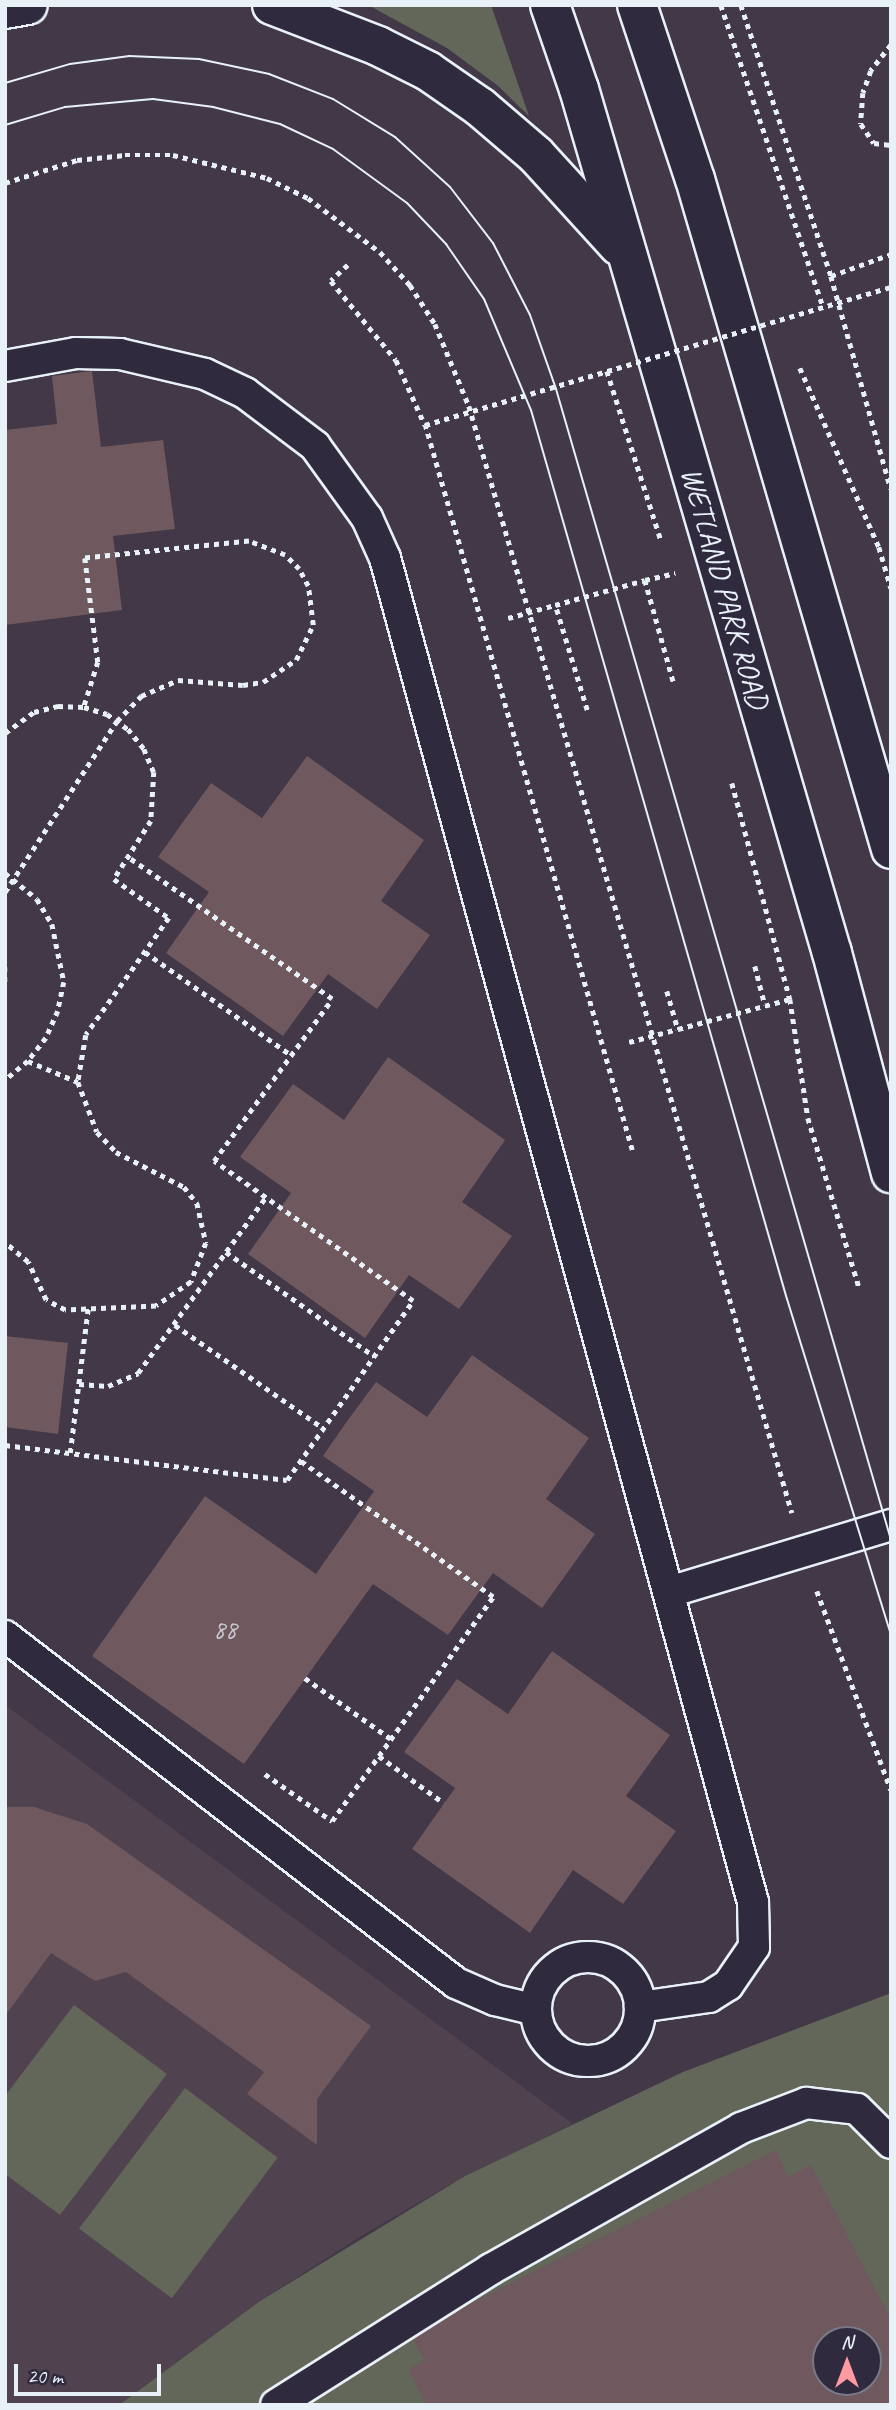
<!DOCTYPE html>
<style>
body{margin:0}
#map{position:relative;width:896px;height:2410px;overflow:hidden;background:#423847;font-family:Caveat,sans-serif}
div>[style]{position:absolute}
.built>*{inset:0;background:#50424e}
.green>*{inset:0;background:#626759;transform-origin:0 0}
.building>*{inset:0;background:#6f585e}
.path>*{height:4.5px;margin-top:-2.25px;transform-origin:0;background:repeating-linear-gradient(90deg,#e8f1f8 0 5px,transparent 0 10px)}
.roads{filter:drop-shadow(2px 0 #e8f1f8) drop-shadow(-2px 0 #e8f1f8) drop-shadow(0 2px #e8f1f8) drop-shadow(0 -2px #e8f1f8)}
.lane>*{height:30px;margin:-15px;padding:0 15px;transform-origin:15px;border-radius:15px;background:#2f2a3d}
.lane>.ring{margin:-15px;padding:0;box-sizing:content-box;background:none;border:30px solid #2f2a3d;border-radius:50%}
.primary>*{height:38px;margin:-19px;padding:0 19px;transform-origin:19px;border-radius:19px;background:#2f2a3d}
.tram>*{height:2px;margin:-1px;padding:0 1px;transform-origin:1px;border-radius:1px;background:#e8f1f8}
.path-bridge>*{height:4.5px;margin-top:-2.25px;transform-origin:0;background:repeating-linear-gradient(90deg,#e8f1f8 0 5px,transparent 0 10px)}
span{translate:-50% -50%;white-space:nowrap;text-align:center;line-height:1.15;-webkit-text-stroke:5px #2f2a3d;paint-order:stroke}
.number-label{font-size:26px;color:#cacbd2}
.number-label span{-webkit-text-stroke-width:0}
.street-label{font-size:30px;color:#e8f1f8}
.frame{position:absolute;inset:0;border:7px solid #e8f1f8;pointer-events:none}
.north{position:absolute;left:812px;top:2326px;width:70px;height:70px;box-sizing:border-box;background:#2f2a3d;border:2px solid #797a88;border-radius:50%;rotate:0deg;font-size:19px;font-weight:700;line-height:28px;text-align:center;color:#e8f1f8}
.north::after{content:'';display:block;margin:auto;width:24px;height:32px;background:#ff9aa2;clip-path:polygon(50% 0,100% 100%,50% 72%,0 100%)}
.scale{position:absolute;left:14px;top:2364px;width:147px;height:32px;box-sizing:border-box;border:4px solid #e8f1f8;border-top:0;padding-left:9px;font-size:21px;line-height:24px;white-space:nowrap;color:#e8f1f8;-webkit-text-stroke:5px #2f2a3d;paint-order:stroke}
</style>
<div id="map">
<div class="built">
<i style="clip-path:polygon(5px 1705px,573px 2124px,465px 2176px,361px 2236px,260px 2301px,119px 2405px,5px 2405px)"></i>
</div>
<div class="green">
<i style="clip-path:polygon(368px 5px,491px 5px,529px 116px,497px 85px,447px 48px)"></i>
<i style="clip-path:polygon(evenodd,891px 1993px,891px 2405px,119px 2405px,260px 2301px,465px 2176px,683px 2072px,891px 1993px,826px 2340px,868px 2340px,868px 2382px,826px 2382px,826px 2340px)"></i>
<i style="clip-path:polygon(74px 2005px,167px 2074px,60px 2215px,5px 2174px,5px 2096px)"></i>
<i style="left:185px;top:2088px;width:116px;height:176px;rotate:37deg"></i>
</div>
<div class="building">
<i style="clip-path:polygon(92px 371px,101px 447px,163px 440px,175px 529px,113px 536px,122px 610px,5px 625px,5px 430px,57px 424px,52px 376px)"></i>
<i style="clip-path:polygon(307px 756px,424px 840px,381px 901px,430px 935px,377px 1009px,328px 974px,283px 1036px,166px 953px,209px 892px,158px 857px,211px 783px,262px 818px)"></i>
<i style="clip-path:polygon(388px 1057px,505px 1140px,462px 1202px,512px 1236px,459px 1309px,409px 1275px,365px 1338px,248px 1254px,291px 1193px,240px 1157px,293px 1084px,344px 1120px)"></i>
<i style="clip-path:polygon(5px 1336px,68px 1343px,58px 1434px,5px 1427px)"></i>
<i style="clip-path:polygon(472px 1355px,589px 1438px,546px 1499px,595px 1534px,542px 1608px,493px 1573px,448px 1635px,373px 1584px,244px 1764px,92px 1656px,205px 1496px,316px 1574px,374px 1491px,323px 1456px,345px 1424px,376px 1382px,427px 1417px)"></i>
<i style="clip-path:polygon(552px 1651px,670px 1735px,626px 1796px,676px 1831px,623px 1904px,573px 1870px,530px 1933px,412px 1849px,455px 1788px,404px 1752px,457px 1679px,508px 1714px)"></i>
<i style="clip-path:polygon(5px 1807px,34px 1807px,87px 1824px,371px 2026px,317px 2099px,317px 2145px,247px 2094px,264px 2072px,126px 1972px,95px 1981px,51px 1953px,5px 2016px)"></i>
<i style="clip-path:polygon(evenodd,776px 2150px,788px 2177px,811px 2165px,891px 2320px,891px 2405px,426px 2405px,409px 2370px,424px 2360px,413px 2339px,467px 2305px,776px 2150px,826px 2340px,868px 2340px,868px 2382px,826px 2382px,826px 2340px)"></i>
</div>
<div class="path">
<i style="left:721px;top:5px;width:319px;rotate:71.3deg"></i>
<i style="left:741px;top:5px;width:286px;rotate:71.6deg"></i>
<i style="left:831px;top:276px;width:221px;rotate:74.3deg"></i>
<i style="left:891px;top:45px;width:33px;rotate:128deg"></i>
<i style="left:871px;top:71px;width:23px;rotate:110deg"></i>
<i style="left:863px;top:93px;width:31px;rotate:94deg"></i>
<i style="left:861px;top:124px;width:23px;rotate:56deg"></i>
<i style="left:874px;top:143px;width:17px;rotate:7deg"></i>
<i style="left:5px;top:183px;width:76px;rotate:-17.7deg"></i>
<i style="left:77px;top:160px;width:48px;rotate:-5.9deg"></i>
<i style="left:125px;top:155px;width:48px"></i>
<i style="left:173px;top:155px;width:97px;rotate:13.7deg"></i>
<i style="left:267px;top:178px;width:46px;rotate:26deg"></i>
<i style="left:308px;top:198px;width:90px;rotate:36.9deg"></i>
<i style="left:380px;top:252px;width:45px;rotate:47.7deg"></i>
<i style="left:410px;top:285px;width:46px;rotate:57.3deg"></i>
<i style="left:435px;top:324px;width:89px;rotate:67.5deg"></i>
<i style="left:469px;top:406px;width:1153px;rotate:73.73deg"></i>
<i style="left:348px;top:265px;width:23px;rotate:137deg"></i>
<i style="left:331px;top:281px;width:102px;rotate:50.6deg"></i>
<i style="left:396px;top:360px;width:71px;rotate:66deg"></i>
<i style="left:831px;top:276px;width:64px;rotate:-20.1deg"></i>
<i style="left:800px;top:368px;width:196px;rotate:66.2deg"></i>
<i style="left:879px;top:547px;width:43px;rotate:73.7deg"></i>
<i style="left:607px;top:371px;width:177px;rotate:72.3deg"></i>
<i style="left:645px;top:580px;width:31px;rotate:-13deg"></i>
<i style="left:508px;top:618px;width:49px;rotate:-15.5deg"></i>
<i style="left:587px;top:710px;width:110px;rotate:-106.9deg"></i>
<i style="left:555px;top:605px;width:93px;rotate:-15.5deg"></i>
<i style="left:645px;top:580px;width:108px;rotate:74.4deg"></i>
<i style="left:5px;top:733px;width:36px;rotate:-36deg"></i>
<i style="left:34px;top:712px;width:25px;rotate:-14deg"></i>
<i style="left:58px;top:706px;width:26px;rotate:2deg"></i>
<i style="left:84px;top:707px;width:24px;rotate:17deg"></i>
<i style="left:107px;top:714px;width:26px;rotate:36deg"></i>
<i style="left:128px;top:729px;width:26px;rotate:51deg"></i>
<i style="left:144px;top:749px;width:25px;rotate:67deg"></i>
<i style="left:154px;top:772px;width:49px;rotate:93.5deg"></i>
<i style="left:151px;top:821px;width:69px;rotate:122.5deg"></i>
<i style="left:114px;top:879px;width:67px;rotate:35.3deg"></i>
<i style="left:169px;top:918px;width:143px;rotate:125.4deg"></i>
<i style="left:86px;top:1035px;width:48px;rotate:99.7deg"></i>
<i style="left:78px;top:1082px;width:53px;rotate:69.2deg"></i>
<i style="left:97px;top:1132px;width:28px;rotate:46deg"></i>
<i style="left:116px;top:1152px;width:76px;rotate:27.2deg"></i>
<i style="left:184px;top:1187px;width:21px;rotate:51deg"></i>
<i style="left:197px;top:1203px;width:41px;rotate:77.3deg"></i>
<i style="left:206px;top:1243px;width:42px;rotate:111deg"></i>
<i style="left:191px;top:1282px;width:42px;rotate:145.6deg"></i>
<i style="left:156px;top:1306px;width:91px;rotate:177.5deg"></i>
<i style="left:65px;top:1310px;width:21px;rotate:-152deg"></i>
<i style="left:46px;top:1300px;width:42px;rotate:-115.3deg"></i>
<i style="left:28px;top:1262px;width:30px;rotate:-140deg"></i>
<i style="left:732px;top:783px;width:224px;rotate:75deg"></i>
<i style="left:790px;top:999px;width:120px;rotate:81.4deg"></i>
<i style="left:808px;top:1118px;width:177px;rotate:73.2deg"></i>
<i style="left:5px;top:873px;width:41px;rotate:39.1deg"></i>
<i style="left:37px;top:899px;width:29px;rotate:59deg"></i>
<i style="left:52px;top:924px;width:59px;rotate:78.3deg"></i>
<i style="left:64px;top:982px;width:30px;rotate:102deg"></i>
<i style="left:58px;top:1011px;width:30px;rotate:114deg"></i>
<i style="left:46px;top:1038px;width:29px;rotate:128deg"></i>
<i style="left:28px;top:1061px;width:30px;rotate:140deg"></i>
<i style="left:5px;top:892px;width:204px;rotate:-56.8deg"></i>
<i style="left:117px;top:721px;width:35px;rotate:-46deg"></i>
<i style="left:141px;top:696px;width:40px;rotate:-23.4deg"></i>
<i style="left:178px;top:680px;width:65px;rotate:4.4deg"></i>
<i style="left:243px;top:685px;width:20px;rotate:-9deg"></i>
<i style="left:263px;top:682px;width:40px;rotate:-34deg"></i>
<i style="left:296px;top:660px;width:39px;rotate:-64deg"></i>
<i style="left:313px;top:625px;width:39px;rotate:-97deg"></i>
<i style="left:308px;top:586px;width:19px;rotate:-118deg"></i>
<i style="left:299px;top:569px;width:20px;rotate:-135deg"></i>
<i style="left:285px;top:555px;width:39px;rotate:-159deg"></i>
<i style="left:249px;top:541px;width:165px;rotate:174.1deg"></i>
<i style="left:85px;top:558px;width:105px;rotate:82.9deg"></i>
<i style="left:98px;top:662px;width:47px;rotate:107.3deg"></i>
<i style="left:145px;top:952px;width:179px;rotate:35.2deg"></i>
<i style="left:755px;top:966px;width:40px;rotate:75.6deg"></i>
<i style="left:5px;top:967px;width:18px;rotate:90deg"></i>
<i style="left:667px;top:991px;width:40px;rotate:74deg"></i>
<i style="left:678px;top:1029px;width:116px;rotate:-15deg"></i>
<i style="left:629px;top:1042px;width:51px;rotate:-14.9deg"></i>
<i style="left:28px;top:1061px;width:54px;rotate:22.8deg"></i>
<i style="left:226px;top:1252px;width:181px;rotate:35.1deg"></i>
<i style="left:175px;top:1325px;width:180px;rotate:34.8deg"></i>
<i style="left:79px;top:1384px;width:29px;rotate:4deg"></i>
<i style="left:108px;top:1386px;width:33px;rotate:-23deg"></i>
<i style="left:138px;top:1373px;width:216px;rotate:-54deg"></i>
<i style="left:5px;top:1445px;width:284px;rotate:7.1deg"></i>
<i style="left:287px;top:1480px;width:219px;rotate:-54.9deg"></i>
<i style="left:413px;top:1301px;width:243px;rotate:-144.9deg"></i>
<i style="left:214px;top:1161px;width:200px;rotate:-53.9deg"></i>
<i style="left:332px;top:999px;width:247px;rotate:-145.2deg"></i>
<i style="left:70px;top:1453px;width:146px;rotate:-82.9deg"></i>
<i style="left:817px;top:1591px;width:212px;rotate:69.6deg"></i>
<i style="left:305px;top:1678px;width:105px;rotate:35.3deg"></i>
<i style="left:379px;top:1756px;width:80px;rotate:35.9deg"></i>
<i style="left:265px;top:1774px;width:82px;rotate:35deg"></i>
<i style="left:332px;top:1821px;width:276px;rotate:-54.3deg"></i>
<i style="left:493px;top:1597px;width:236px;rotate:-144.8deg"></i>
</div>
<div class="roads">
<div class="lane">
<i style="left:5px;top:366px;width:72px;rotate:-10.4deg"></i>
<i style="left:76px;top:353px;width:44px;rotate:1.3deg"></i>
<i style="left:120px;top:354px;width:87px;rotate:13.2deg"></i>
<i style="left:205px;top:374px;width:44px;rotate:25.4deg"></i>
<i style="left:245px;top:393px;width:88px;rotate:37.1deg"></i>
<i style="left:315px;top:446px;width:89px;rotate:54.2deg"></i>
<i style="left:367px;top:518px;width:44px;rotate:65.8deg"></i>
<i style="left:385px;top:558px;width:1393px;rotate:74.69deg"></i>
<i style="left:753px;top:1902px;width:45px;rotate:88.7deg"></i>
<i style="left:754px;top:1947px;width:46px;rotate:124.4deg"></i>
<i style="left:728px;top:1985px;width:22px;rotate:148deg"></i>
<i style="left:709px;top:1997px;width:70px;rotate:171.8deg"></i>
<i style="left:669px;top:1592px;width:232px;rotate:-16.8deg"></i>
<i style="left:5px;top:1636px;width:569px;rotate:37.57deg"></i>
<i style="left:456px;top:1983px;width:43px;rotate:23.6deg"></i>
<i style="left:495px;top:2000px;width:42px;rotate:13.7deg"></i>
<i class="ring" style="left:536px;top:1957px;width:74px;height:74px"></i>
<i style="left:276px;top:2405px;width:254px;rotate:-32.3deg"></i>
<i style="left:491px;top:2269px;width:287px;rotate:-29.4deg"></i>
<i style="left:741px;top:2128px;width:70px;rotate:-21deg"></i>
<i style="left:806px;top:2103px;width:51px;rotate:6.7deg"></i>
<i style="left:857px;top:2109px;width:48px;rotate:45deg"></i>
</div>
<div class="primary">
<i style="left:272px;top:5px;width:114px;rotate:21.1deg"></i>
<i style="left:378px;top:46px;width:56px;rotate:26.6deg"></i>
<i style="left:428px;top:71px;width:63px;rotate:34.7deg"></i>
<i style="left:480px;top:107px;width:74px;rotate:40.6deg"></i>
<i style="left:536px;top:155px;width:123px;rotate:47.6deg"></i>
<i style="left:550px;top:5px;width:89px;rotate:71deg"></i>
<i style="left:579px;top:89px;width:900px;rotate:73.68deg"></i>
<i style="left:832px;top:953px;width:228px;rotate:75deg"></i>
<i style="left:637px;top:5px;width:183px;rotate:71.6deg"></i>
<i style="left:695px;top:179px;width:698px;rotate:73.69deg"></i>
<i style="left:5px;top:9px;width:23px;rotate:-10deg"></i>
</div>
</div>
<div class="tram">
<i style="left:5px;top:83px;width:68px;rotate:-16.3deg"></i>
<i style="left:70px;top:64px;width:60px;rotate:-7.7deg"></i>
<i style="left:129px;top:56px;width:70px;rotate:2.5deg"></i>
<i style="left:199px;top:59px;width:72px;rotate:12.1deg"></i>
<i style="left:269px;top:74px;width:69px;rotate:21.3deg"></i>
<i style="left:333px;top:99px;width:73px;rotate:31.5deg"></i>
<i style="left:395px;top:137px;width:74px;rotate:42.3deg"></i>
<i style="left:450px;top:187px;width:71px;rotate:52.5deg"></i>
<i style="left:493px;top:243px;width:81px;rotate:62.8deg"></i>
<i style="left:530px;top:315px;width:78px;rotate:70.6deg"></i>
<i style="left:556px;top:389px;width:1199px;rotate:73.77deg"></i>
<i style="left:5px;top:125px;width:63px;rotate:-16.7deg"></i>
<i style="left:65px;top:107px;width:88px;rotate:-5.2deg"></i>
<i style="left:153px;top:99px;width:61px;rotate:7.6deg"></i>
<i style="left:213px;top:107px;width:69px;rotate:14.2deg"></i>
<i style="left:280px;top:124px;width:59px;rotate:25.3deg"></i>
<i style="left:333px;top:149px;width:92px;rotate:36.1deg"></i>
<i style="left:407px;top:203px;width:57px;rotate:46.4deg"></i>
<i style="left:446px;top:244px;width:67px;rotate:55.4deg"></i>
<i style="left:484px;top:299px;width:121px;rotate:67.1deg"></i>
<i style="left:531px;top:410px;width:925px;rotate:73.94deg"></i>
<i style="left:787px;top:1299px;width:351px;rotate:72.8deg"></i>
</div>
<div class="path-bridge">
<i style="left:632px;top:1150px;width:754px;rotate:-105.93deg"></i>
<i style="left:425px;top:425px;width:486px;rotate:-16.5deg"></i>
</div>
<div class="number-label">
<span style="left:225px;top:1630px">88</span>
</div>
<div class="street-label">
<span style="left:725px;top:588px;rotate:74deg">WETLAND PARK ROAD</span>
</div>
<div class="frame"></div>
<div class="north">N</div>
<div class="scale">20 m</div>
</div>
